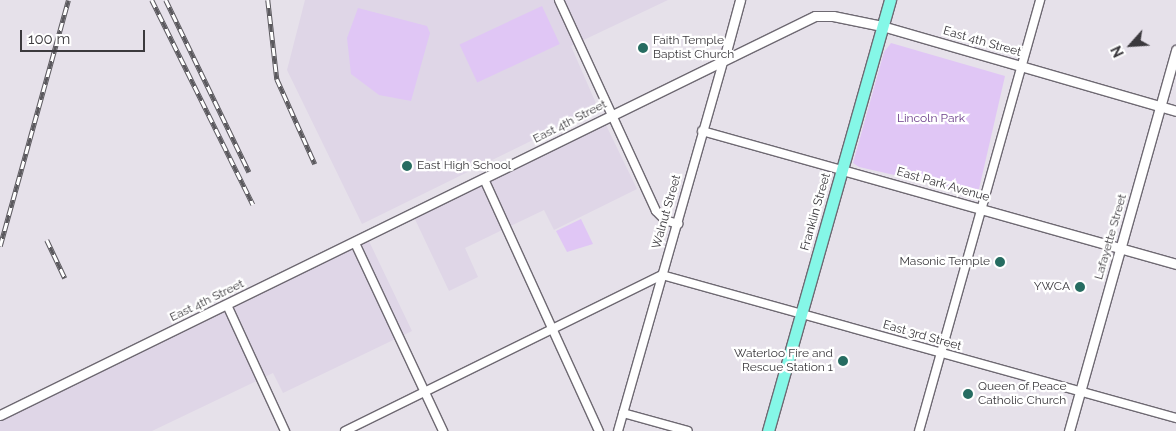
<!DOCTYPE html>
<style>
body{margin:0}
#map{position:relative;width:1176px;height:431px;overflow:hidden;background:#e6e1ea;font-family:Raleway,sans-serif}
div>[style]{position:absolute}
.built>*{inset:0;background:#dfd6e7}
.green>*{inset:0;background:#e0c6f5;transform-origin:0 0}
.roads{filter:drop-shadow(1px 0 #6e6972) drop-shadow(-1px 0 #6e6972) drop-shadow(0 1px #6e6972) drop-shadow(0 -1px #6e6972)}
.minor>*{height:8px;margin:-4px;padding:0 4px;transform-origin:4px;border-radius:4px;background:#fff}
.tertiary>*{height:9px;margin:-4.5px;padding:0 4.5px;transform-origin:4.5px;border-radius:4.5px;background:#fff}
.primary>*{height:11px;margin:-5.5px;padding:0 5.5px;transform-origin:5.5px;border-radius:5.5px;background:#85f7e7}
.rail>*{height:4.5px;margin-top:-2.25px;transform-origin:0;background:repeating-linear-gradient(90deg,#fff 0 8px,#5b595e 0 16px);box-sizing:border-box;border-block:1px solid #5b595e}
.dots>*{width:14px;height:14px;translate:-50% -50%;box-sizing:border-box;border:2px solid #fff;border-radius:50%}
span{translate:-50% -50%;white-space:nowrap;text-align:center;line-height:1.15;-webkit-text-stroke:4.5px #fff;paint-order:stroke}
.poi-label{font-size:12px;color:#3b393d}
.left{translate:0 -50%;text-align:left}
.right{translate:-100% -50%;text-align:right}
.street-label{font-size:12px;color:#3b393d}
.park-label{font-size:12px;color:#6a3c88}
.north{position:absolute;left:1106px;top:20px;width:50px;height:50px;-webkit-text-stroke:4px #fff;paint-order:stroke;rotate:244deg;font-size:14px;font-weight:700;line-height:20px;text-align:center;color:#3b393d}
.north::after{content:'';display:block;margin:auto;width:18px;height:22px;background:#3b393d;clip-path:polygon(50% 0,100% 100%,50% 72%,0 100%)}
.scale{position:absolute;left:20px;top:30px;width:125px;height:22px;box-sizing:border-box;border:2px solid #3b393d;border-top:0;padding-left:6px;font-size:15px;line-height:18px;white-space:nowrap;color:#3b393d;-webkit-text-stroke:4px #fff;paint-order:stroke}
</style>
<div id="map">
<div class="built">
<i style="clip-path:polygon(305px 0,668px 0,571px 46px,598px 108px,362px 224px,287px 70px)"></i>
<i style="clip-path:polygon(604px 121px,637px 189px,554px 230px,544px 210px,465px 248px,478px 277px,449px 291px,412px 213px)"></i>
<i style="clip-path:polygon(367px 237px,412px 331px,283px 393px,273px 373px,152px 431px,0 431px,0 415px)"></i>
</div>
<div class="green">
<i style="left:542px;top:6px;width:42px;height:91px;rotate:65deg"></i>
<i style="clip-path:polygon(358px 8px,427px 26px,430px 33px,411px 101px,379px 95px,351px 74px,347px 38px)"></i>
<i style="clip-path:polygon(891px 43px,1005px 76px,979px 189px,974px 193px,859px 167px,853px 163px,884px 52px)"></i>
<i style="clip-path:polygon(581px 219px,593px 244px,567px 252px,556px 231px)"></i>
</div>
<div class="roads">
<div class="minor">
<i style="left:559px;top:0;width:232px;rotate:65.3deg"></i>
<i style="left:656px;top:211px;width:13px;rotate:45deg"></i>
<i style="left:665px;top:220px;width:14px;rotate:17deg"></i>
<i style="left:702px;top:131px;width:145px;rotate:15.6deg"></i>
<i style="left:484px;top:179px;width:277px;rotate:65.5deg"></i>
<i style="left:355px;top:243px;width:208px;rotate:64.9deg"></i>
<i style="left:227px;top:305px;width:139px;rotate:65.3deg"></i>
<i style="left:623px;top:413px;width:67px;rotate:15.5deg"></i>
<i style="left:345px;top:431px;width:353px;rotate:-26.2deg"></i>
<i style="left:662px;top:275px;width:534px;rotate:15.55deg"></i>
<i style="left:618px;top:431px;width:387px;rotate:-74.1deg"></i>
<i style="left:919px;top:431px;width:448px;rotate:-74.3deg"></i>
</div>
<div class="tertiary">
<i style="left:724px;top:59px;width:61px;rotate:-74.8deg"></i>
<i style="left:842px;top:170px;width:347px;rotate:15.7deg"></i>
<i style="left:0;top:415px;width:907px;rotate:-26.09deg"></i>
<i style="left:815px;top:16px;width:18px"></i>
<i style="left:833px;top:16px;width:50px;rotate:11.5deg"></i>
<i style="left:882px;top:26px;width:306px;rotate:16.1deg"></i>
<i style="left:1069px;top:431px;width:396px;rotate:-74.3deg"></i>
</div>
<div class="primary">
<i style="left:768px;top:431px;width:448px;rotate:-74.2deg"></i>
</div>
</div>
<div class="rail">
<i style="left:152px;top:0;width:228px;rotate:63.7deg"></i>
<i style="left:166px;top:0;width:191px;rotate:64.2deg"></i>
<i style="left:268px;top:0;width:80px;rotate:83.5deg"></i>
<i style="left:277px;top:79px;width:93px;rotate:65.9deg"></i>
<i style="left:47px;top:240px;width:42px;rotate:64.7deg"></i>
<i style="left:0;top:246px;width:255px;rotate:-74.5deg"></i>
</div>
<div class="dots">
<i style="left:643px;top:48px;background:#266c61"></i>
<i style="left:407px;top:166px;background:#266c61"></i>
<i style="left:1000px;top:262px;background:#266c61"></i>
<i style="left:1080px;top:287px;background:#266c61"></i>
<i style="left:843px;top:361px;background:#266c61"></i>
<i style="left:968px;top:394px;background:#266c61"></i>
</div>
<div class="poi-label">
<span class="left" style="left:653px;top:48px">Faith Temple<br>Baptist Church</span>
<span class="left" style="left:417px;top:166px">East High School</span>
<span class="right" style="left:990px;top:262px">Masonic Temple</span>
<span class="right" style="left:1070px;top:287px">YWCA</span>
<span class="right" style="left:833px;top:361px">Waterloo Fire and<br>Rescue Station 1</span>
<span class="left" style="left:978px;top:394px">Queen of Peace<br>Catholic Church</span>
</div>
<div class="street-label">
<span style="left:982px;top:42px;rotate:16deg">East 4th Street</span>
<span style="left:570px;top:122px;rotate:-27deg">East 4th Street</span>
<span style="left:943px;top:185px;rotate:16deg">East Park Avenue</span>
<span style="left:667px;top:212px;rotate:-74deg">Walnut Street</span>
<span style="left:816px;top:212px;rotate:-74deg">Franklin Street</span>
<span style="left:1111px;top:237px;rotate:-74deg">Lafayette Street</span>
<span style="left:207px;top:301px;rotate:-26deg">East 4th Street</span>
<span style="left:922px;top:336px;rotate:16deg">East 3rd Street</span>
</div>
<div class="park-label">
<span style="left:931px;top:119px">Lincoln Park</span>
</div>
<div class="north">N</div>
<div class="scale">100 m</div>
</div>
